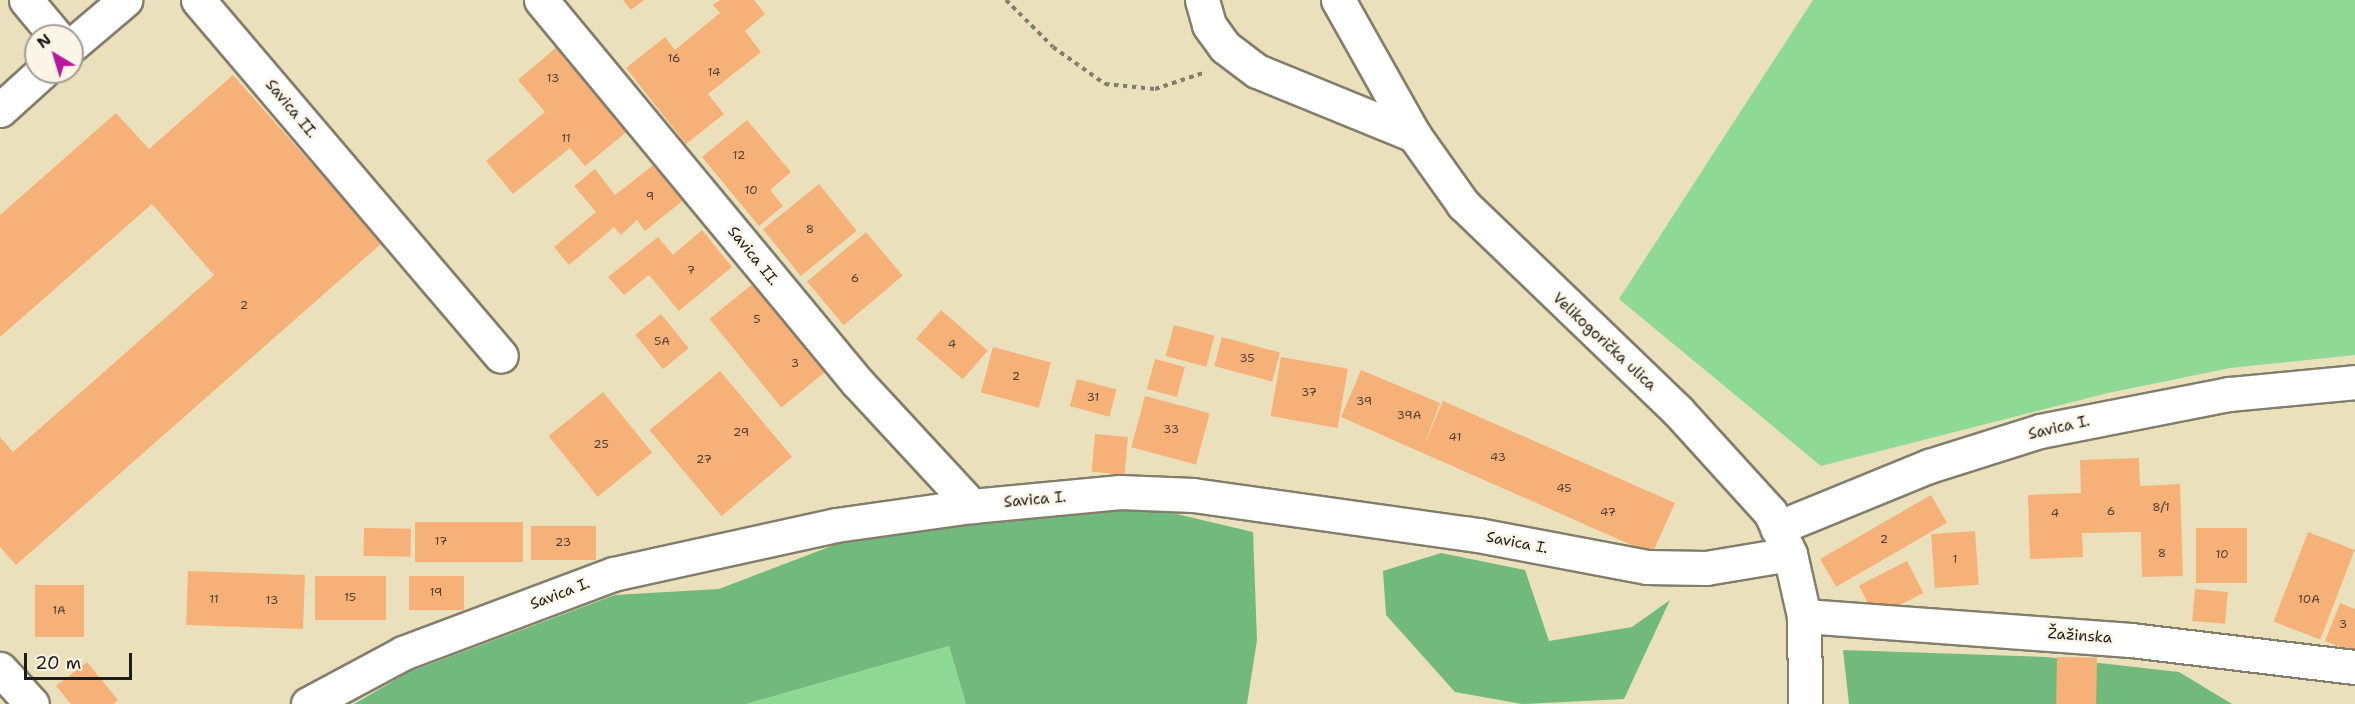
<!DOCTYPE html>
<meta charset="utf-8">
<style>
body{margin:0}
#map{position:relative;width:2355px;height:704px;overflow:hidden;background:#eae0bc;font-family:"Shantell Sans",sans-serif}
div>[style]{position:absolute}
.green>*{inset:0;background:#8dd995}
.forest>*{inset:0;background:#72b97e}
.building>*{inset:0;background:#f6b178;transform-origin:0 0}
.path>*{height:4px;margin-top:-2px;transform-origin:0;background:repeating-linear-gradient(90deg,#837e6c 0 4.5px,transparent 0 9px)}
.roads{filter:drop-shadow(2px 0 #837e6c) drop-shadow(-2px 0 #837e6c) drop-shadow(0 2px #837e6c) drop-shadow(0 -2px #837e6c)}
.minor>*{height:33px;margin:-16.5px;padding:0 16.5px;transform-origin:16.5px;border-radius:16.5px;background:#fff}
span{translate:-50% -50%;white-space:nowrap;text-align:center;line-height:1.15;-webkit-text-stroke:5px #fcf5e5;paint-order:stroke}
.number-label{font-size:12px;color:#524133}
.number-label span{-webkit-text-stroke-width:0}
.street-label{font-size:15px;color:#1c1c1c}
.north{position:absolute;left:24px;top:24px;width:60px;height:60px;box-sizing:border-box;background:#fcf5e5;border:2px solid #a29e95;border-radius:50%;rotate:322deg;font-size:16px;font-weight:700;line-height:24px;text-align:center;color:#1c1c1c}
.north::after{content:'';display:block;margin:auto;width:21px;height:27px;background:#b5179e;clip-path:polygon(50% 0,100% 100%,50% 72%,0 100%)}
.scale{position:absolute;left:24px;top:653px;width:108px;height:27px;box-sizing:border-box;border:3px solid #1c1c1c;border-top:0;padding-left:8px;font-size:18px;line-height:21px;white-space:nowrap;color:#1c1c1c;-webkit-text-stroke:4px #fcf5e5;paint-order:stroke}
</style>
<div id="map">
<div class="green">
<i style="clip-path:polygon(1813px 0,2355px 0,2355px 355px,2230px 368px,2108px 393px,1821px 466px,1619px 299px)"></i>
<i style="clip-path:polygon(949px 646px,966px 704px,746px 704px)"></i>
</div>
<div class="forest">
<i style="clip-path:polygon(1130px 503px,1253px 532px,1257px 640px,1247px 704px,966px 704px,949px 646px,746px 704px,354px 704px,409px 672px,615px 595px,719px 589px,879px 528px)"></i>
<i style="clip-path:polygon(1441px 553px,1525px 570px,1549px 641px,1632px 627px,1670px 600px,1624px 699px,1522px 704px,1455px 692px,1386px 615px,1383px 571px)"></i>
<i style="clip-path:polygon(1843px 650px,2046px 657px,2179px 672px,2232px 704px,1849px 704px)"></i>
</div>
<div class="building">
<i style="clip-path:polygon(623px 0,644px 0,631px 10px)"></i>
<i style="clip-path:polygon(720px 0,754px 0,765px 14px,745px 31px,761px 52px,708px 94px,724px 114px,686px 144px,626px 68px,665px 37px,675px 50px,720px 13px,713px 5px)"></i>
<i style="clip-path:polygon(559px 45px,630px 129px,585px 166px,570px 148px,513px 194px,486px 161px,545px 112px,518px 80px)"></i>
<i style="clip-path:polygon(233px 75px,382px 243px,16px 565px,0 547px,0 437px,13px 452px,214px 275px,152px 204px,0 337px,0 215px,116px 113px,149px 149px)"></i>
<i style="clip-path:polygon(747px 120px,791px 172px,770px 190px,783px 206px,759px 226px,702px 157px)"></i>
<i style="clip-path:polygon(656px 163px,685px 199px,645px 231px,637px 220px,621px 235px,614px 227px,569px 265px,554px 247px,596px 212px,574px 186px,595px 169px,615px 195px)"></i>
<i style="left:819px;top:184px;width:60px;height:72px;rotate:51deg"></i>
<i style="clip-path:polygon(702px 230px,732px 267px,679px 311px,649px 275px,624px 295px,608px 277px,658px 237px,673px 255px)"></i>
<i style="left:866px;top:232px;width:57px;height:77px;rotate:50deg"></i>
<i style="left:760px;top:278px;width:114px;height:65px;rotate:51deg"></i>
<i style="left:941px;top:310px;width:62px;height:38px;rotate:41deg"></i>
<i style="left:661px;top:314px;width:44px;height:33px;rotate:51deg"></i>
<i style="left:1174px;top:325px;width:42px;height:32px;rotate:15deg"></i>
<i style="left:1222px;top:337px;width:60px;height:30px;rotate:15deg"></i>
<i style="left:993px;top:347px;width:60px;height:47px;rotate:15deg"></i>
<i style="left:1281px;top:357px;width:68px;height:60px;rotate:10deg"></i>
<i style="left:1155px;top:359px;width:31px;height:31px;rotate:15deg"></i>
<i style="clip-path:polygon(1361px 370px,1440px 403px,1424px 445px,1443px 401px,1675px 503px,1652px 554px,1341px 417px)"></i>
<i style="left:720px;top:371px;width:112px;height:92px;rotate:50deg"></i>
<i style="left:1077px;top:379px;width:41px;height:28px;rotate:15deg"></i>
<i style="left:603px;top:392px;width:78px;height:70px;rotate:51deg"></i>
<i style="left:1145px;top:396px;width:67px;height:53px;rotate:15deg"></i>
<i style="left:1095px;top:434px;width:33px;height:38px;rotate:5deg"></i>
<i style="clip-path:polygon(2139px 458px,2140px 486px,2180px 484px,2183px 576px,2142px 577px,2141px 532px,2082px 533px,2083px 557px,2030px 559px,2028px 495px,2081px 493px,2080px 460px)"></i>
<i style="left:1931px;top:495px;width:32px;height:128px;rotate:60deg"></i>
<i style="left:415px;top:522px;width:108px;height:40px"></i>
<i style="left:531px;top:526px;width:65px;height:34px"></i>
<i style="left:364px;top:528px;width:47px;height:28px;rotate:1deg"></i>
<i style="left:2196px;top:528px;width:51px;height:55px"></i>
<i style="left:1975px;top:531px;width:54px;height:44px;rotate:86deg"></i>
<i style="left:2308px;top:532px;width:50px;height:96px;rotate:21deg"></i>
<i style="left:1907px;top:561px;width:36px;height:54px;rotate:63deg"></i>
<i style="left:188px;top:571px;width:117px;height:54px;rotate:2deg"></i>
<i style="left:315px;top:576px;width:71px;height:44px"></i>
<i style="left:409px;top:576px;width:55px;height:34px"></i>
<i style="left:35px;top:585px;width:49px;height:52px"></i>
<i style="left:2195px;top:589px;width:33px;height:32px;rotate:5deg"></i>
<i style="clip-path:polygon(2340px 603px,2355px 609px,2355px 653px,2325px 641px)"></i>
<i style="left:2057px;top:657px;width:40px;height:47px;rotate:1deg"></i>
<i style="clip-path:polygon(87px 662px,118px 700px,113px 704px,71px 704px,56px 686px)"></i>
</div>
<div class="path">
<i style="left:1006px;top:0;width:66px;rotate:45deg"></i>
<i style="left:1053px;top:47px;width:64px;rotate:35.4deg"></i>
<i style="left:1105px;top:84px;width:50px;rotate:5.7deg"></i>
<i style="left:1155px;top:89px;width:51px;rotate:-18.4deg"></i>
</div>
<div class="roads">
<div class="minor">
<i style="left:26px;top:0;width:47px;rotate:50.2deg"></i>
<i style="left:198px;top:0;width:467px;rotate:49.6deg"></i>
<i style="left:541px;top:0;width:497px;rotate:50.4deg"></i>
<i style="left:858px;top:383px;width:168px;rotate:47.2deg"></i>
<i style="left:1202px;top:0;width:26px;rotate:74deg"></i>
<i style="left:1209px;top:25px;width:27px;rotate:54deg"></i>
<i style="left:1225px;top:47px;width:40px;rotate:37deg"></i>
<i style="left:1257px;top:71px;width:170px;rotate:22.2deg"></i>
<i style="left:1338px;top:0;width:155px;rotate:60.6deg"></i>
<i style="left:1414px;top:135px;width:85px;rotate:54.6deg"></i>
<i style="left:1463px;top:204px;width:298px;rotate:43.9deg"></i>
<i style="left:1678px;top:411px;width:137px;rotate:47.7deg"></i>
<i style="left:1770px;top:512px;width:47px;rotate:64.5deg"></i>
<i style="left:1790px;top:554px;width:64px;rotate:77.3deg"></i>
<i style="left:1804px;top:616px;width:88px;rotate:89.3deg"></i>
<i style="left:72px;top:45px;width:70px;rotate:-40.3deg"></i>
<i style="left:0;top:110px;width:57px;rotate:-42.1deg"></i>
<i style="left:1777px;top:528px;width:164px;rotate:-22.2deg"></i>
<i style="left:1929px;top:466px;width:116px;rotate:-17.5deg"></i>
<i style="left:2040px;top:431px;width:193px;rotate:-11.1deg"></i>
<i style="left:2229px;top:394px;width:127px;rotate:-5.4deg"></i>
<i style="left:1804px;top:616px;width:328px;rotate:4.2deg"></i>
<i style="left:2131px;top:640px;width:226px;rotate:6.9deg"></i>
<i style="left:0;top:669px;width:47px;rotate:47.6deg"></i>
<i style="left:308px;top:704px;width:108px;rotate:-28.2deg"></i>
<i style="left:403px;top:653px;width:224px;rotate:-20.6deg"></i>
<i style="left:613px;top:574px;width:228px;rotate:-12.4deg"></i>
<i style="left:836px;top:525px;width:137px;rotate:-8deg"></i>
<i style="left:972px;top:506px;width:149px;rotate:-5.4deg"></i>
<i style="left:1120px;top:492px;width:73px;rotate:2.4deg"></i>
<i style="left:1193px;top:495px;width:288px;rotate:8deg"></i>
<i style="left:1478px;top:535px;width:172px;rotate:10.7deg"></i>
<i style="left:1647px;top:567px;width:59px;rotate:1deg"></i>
<i style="left:1706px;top:568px;width:85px;rotate:-9.5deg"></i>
</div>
</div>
<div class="number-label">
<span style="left:674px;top:59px">16</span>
<span style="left:714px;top:73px">14</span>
<span style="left:553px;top:79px">13</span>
<span style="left:566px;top:139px">11</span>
<span style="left:739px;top:156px">12</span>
<span style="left:751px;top:191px">10</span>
<span style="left:650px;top:197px">9</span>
<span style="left:810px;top:230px">8</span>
<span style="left:691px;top:271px">7</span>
<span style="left:855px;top:279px">6</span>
<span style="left:244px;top:306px">2</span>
<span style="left:757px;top:320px">5</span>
<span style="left:662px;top:342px">5A</span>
<span style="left:952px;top:345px">4</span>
<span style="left:1247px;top:359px">35</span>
<span style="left:795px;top:364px">3</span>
<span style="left:1016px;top:377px">2</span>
<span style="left:1309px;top:393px">37</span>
<span style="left:1093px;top:398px">31</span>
<span style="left:1364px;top:402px">39</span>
<span style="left:1409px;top:416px">39A</span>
<span style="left:1171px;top:430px">33</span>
<span style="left:741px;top:433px">29</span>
<span style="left:1455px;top:438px">41</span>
<span style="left:601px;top:445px">25</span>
<span style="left:1498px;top:458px">43</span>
<span style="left:704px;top:460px">27</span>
<span style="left:1564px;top:489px">45</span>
<span style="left:2161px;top:508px">8/1</span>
<span style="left:2111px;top:512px">6</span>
<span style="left:1608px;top:513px">47</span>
<span style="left:2055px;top:514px">4</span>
<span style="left:1884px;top:540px">2</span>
<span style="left:441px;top:542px">17</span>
<span style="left:563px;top:543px">23</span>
<span style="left:2162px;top:554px">8</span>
<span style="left:2222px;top:555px">10</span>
<span style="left:1955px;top:560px">1</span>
<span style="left:436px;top:593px">19</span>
<span style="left:350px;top:598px">15</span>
<span style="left:214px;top:600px">11</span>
<span style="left:2309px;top:600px">10A</span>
<span style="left:272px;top:601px">13</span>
<span style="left:59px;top:611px">1A</span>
<span style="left:2343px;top:625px">3</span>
</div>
<div class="street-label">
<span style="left:291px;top:109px;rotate:50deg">Savica II.</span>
<span style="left:753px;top:256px;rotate:51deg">Savica II.</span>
<span style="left:1604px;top:342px;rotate:43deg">Velikogorička ulica</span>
<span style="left:2059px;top:428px;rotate:-13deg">Savica I.</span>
<span style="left:1035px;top:500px;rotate:-5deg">Savica I.</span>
<span style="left:1517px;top:543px;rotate:11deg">Savica I.</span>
<span style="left:560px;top:594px;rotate:-21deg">Savica I.</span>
<span style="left:2080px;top:636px;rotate:4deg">Žažinska</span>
</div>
<div class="north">N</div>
<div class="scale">20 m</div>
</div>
